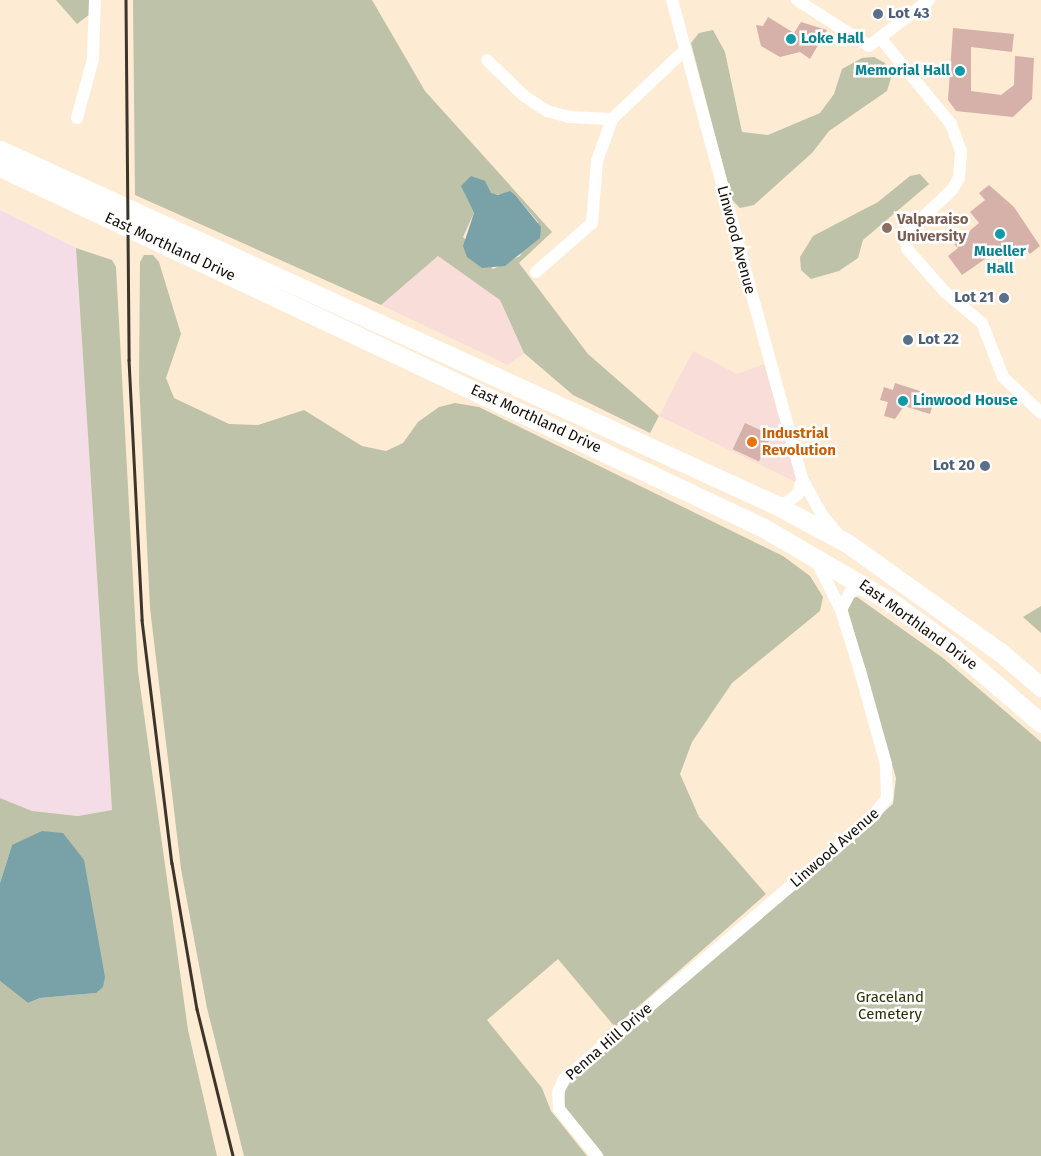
<!DOCTYPE html>
<style>
body{margin:0}
#map{position:relative;width:1041px;height:1156px;overflow:hidden;background:#feebd3;font-family:"Fira Sans",sans-serif}
div>[style]{position:absolute}
.commercial>*{inset:0;background:#f8ddd9}
.industrial>*{inset:0;background:#f5dde7}
.green>*{inset:0;background:#bec2a9}
.water>*{inset:0;background:#79a1a8}
.building>*{inset:0;background:#d6b1a9;transform-origin:0 0}
.minor>*{height:12px;margin:-6px;padding:0 6px;transform-origin:6px;border-radius:6px;background:#fff}
.highway>*{height:19px;margin:-9.5px;padding:0 9.5px;transform-origin:9.5px;border-radius:9.5px;background:#fff}
.rail>*{height:2.5px;margin:-1.25px;padding:0 1.25px;transform-origin:1.25px;border-radius:1.25px;background:#3d352a}
.dots>*{width:14px;height:14px;translate:-50% -50%;box-sizing:border-box;border:2px solid #fff;border-radius:50%}
span{translate:-50% -50%;white-space:nowrap;text-align:center;line-height:1.15;-webkit-text-stroke:5px #fff;paint-order:stroke}
.service-label{font-size:15px;color:#4e5e75;font-weight:700}
.left{translate:0 -50%;text-align:left}
.right{translate:-100% -50%;text-align:right}
.culture-label{font-size:15px;color:#0d838f;font-weight:700}
.education-label{font-size:15px;color:#785e54;font-weight:700}
.street-label{font-size:15px;color:#140e06}
.food-label{font-size:15px;color:#c56008;font-weight:700}
.park-label{font-size:15px;color:#2c3007}
</style>
<div id="map">
<div class="commercial">
<i style="clip-path:polygon(438px 256px,500px 300px,524px 353px,508px 365px,381px 305px)"></i>
<i style="clip-path:polygon(693px 351px,737px 374px,764px 364px,798px 483px,659px 416px)"></i>
</div>
<div class="industrial">
<i style="clip-path:polygon(0 210px,76px 248px,112px 810px,78px 816px,32px 811px,0 798px)"></i>
</div>
<div class="green">
<i style="clip-path:polygon(56px 0,90px 0,90px 14px,77px 24px)"></i>
<i style="clip-path:polygon(evenodd,133px 0,372px 0,425px 91px,552px 232px,519px 263px,588px 354px,659px 416px,650px 433px,573px 395px,524px 353px,500px 300px,438px 256px,381px 305px,135px 195px,133px 0,464px 192px,516px 196px,538px 222px,520px 256px,493px 269px,463px 237px,474px 213px,464px 192px)"></i>
<i style="clip-path:polygon(713px 30px,725px 52px,742px 132px,768px 135px,820px 113px,834px 94px,842px 69px,862px 58px,874px 57px,885px 63px,891px 78px,887px 91px,829px 131px,812px 153px,754px 205px,740px 208px,732px 200px,691px 43px,699px 33px)"></i>
<i style="clip-path:polygon(920px 174px,929px 184px,863px 240px,858px 258px,839px 271px,811px 279px,801px 270px,800px 257px,813px 236px,878px 202px,910px 176px)"></i>
<i style="clip-path:polygon(76px 248px,112px 260px,116px 267px,138px 671px,188px 1030px,217px 1156px,0 1156px,0 981px,28px 1003px,40px 998px,96px 993px,12px 845px,0 883px,0 798px,32px 811px,78px 816px,112px 810px)"></i>
<i style="clip-path:polygon(144px 255px,153px 255px,159px 262px,181px 334px,166px 378px,174px 398px,229px 424px,258px 425px,304px 410px,362px 446px,386px 451px,403px 443px,418px 422px,439px 407px,455px 403px,479px 407px,783px 556px,810px 576px,823px 597px,820px 611px,732px 683px,692px 742px,680px 774px,699px 817px,766px 894px,615px 1027px,558px 959px,487px 1020px,542px 1088px,551px 1111px,587px 1156px,244px 1156px,207px 1008px,181px 869px,150px 608px,139px 381px,140px 262px)"></i>
<i style="clip-path:polygon(857px 597px,943px 658px,1041px 742px,1041px 1156px,604px 1156px,564px 1106px,565px 1091px,573px 1078px,893px 804px,896px 778px,847px 607px,852px 598px)"></i>
<i style="clip-path:polygon(1041px 606px,1041px 633px,1023px 617px)"></i>
</div>
<div class="water">
<i style="clip-path:polygon(471px 176px,485px 181px,491px 193px,498px 195px,510px 191px,516px 196px,541px 227px,540px 238px,505px 266px,482px 268px,467px 257px,463px 246px,474px 213px,461px 186px)"></i>
<i style="clip-path:polygon(42px 831px,63px 833px,84px 860px,105px 977px,103px 987px,96px 993px,40px 998px,28px 1003px,0 981px,0 883px,12px 845px)"></i>
</div>
<div class="building">
<i style="clip-path:polygon(768px 17px,794px 33px,801px 22px,827px 30px,810px 59px,800px 52px,780px 57px,761px 46px,756px 25px,763px 26px)"></i>
<i style="clip-path:polygon(953px 28px,1014px 34px,1012px 52px,971px 47px,971px 91px,1001px 95px,1014px 85px,1015px 56px,1034px 58px,1032px 99px,1013px 117px,956px 111px,948px 100px)"></i>
<i style="clip-path:polygon(989px 185px,1014px 207px,1040px 246px,1030px 254px,1023px 246px,1009px 258px,1001px 248px,962px 275px,948px 256px,958px 248px,954px 244px,979px 223px,970px 212px,985px 200px,979px 193px)"></i>
<i style="clip-path:polygon(895px 383px,920px 391px,918px 400px,933px 404px,930px 414px,904px 406px,895px 419px,884px 416px,888px 402px,880px 400px,884px 387px,893px 390px)"></i>
<i style="left:745px;top:423px;width:29px;height:29px;rotate:25deg"></i>
</div>
<div class="minor">
<i style="left:672px;top:0;width:496px;rotate:74.8deg"></i>
<i style="left:802px;top:479px;width:41px;rotate:60.9deg"></i>
<i style="left:822px;top:515px;width:25px;rotate:50deg"></i>
<i style="left:797px;top:0;width:85px;rotate:32.6deg"></i>
<i style="left:869px;top:46px;width:76px;rotate:-37.5deg"></i>
<i style="left:882px;top:40px;width:109px;rotate:50.6deg"></i>
<i style="left:951px;top:124px;width:29px;rotate:70deg"></i>
<i style="left:961px;top:151px;width:27px;rotate:94deg"></i>
<i style="left:959px;top:178px;width:14px;rotate:120deg"></i>
<i style="left:952px;top:190px;width:64px;rotate:136.9deg"></i>
<i style="left:905px;top:234px;width:15px;rotate:82deg"></i>
<i style="left:907px;top:249px;width:57px;rotate:48.5deg"></i>
<i style="left:945px;top:292px;width:48px;rotate:40deg"></i>
<i style="left:982px;top:323px;width:58px;rotate:68.7deg"></i>
<i style="left:1003px;top:377px;width:52px;rotate:43.5deg"></i>
<i style="left:487px;top:60px;width:52px;rotate:44.2deg"></i>
<i style="left:524px;top:96px;width:27px;rotate:33deg"></i>
<i style="left:547px;top:111px;width:23px;rotate:15deg"></i>
<i style="left:569px;top:117px;width:43px;rotate:2.7deg"></i>
<i style="left:77px;top:118px;width:61px;rotate:-74.8deg"></i>
<i style="left:93px;top:59px;width:59px;rotate:-88.1deg"></i>
<i style="left:536px;top:272px;width:74px;rotate:-41.2deg"></i>
<i style="left:592px;top:223px;width:62px;rotate:-85.4deg"></i>
<i style="left:597px;top:161px;width:45px;rotate:-70.3deg"></i>
<i style="left:612px;top:119px;width:99px;rotate:-43.4deg"></i>
<i style="left:774px;top:504px;width:12px;rotate:-5deg"></i>
<i style="left:786px;top:503px;width:15px;rotate:-37deg"></i>
<i style="left:798px;top:494px;width:16px;rotate:-75deg"></i>
<i style="left:841px;top:610px;width:20px;rotate:-63deg"></i>
<i style="left:850px;top:592px;width:17px;rotate:-21deg"></i>
<i style="left:597px;top:1156px;width:60px;rotate:-129deg"></i>
<i style="left:559px;top:1109px;width:17px;rotate:-93deg"></i>
<i style="left:558px;top:1092px;width:14px;rotate:-65deg"></i>
<i style="left:564px;top:1079px;width:406px;rotate:-40.4deg"></i>
<i style="left:873px;top:816px;width:23px;rotate:-52deg"></i>
<i style="left:887px;top:798px;width:34px;rotate:-92deg"></i>
<i style="left:886px;top:764px;width:97px;rotate:-105.6deg"></i>
<i style="left:860px;top:671px;width:64px;rotate:-107.3deg"></i>
<i style="left:841px;top:610px;width:54px;rotate:-116.6deg"></i>
</div>
<div class="highway">
<i style="left:0;top:150px;width:851px;rotate:24.58deg"></i>
<i style="left:774px;top:504px;width:83px;rotate:28.1deg"></i>
<i style="left:847px;top:543px;width:188px;rotate:35.5deg"></i>
<i style="left:1000px;top:652px;width:54px;rotate:40.5deg"></i>
<i style="left:0;top:167px;width:843px;rotate:25.29deg"></i>
<i style="left:762px;top:527px;width:149px;rotate:30.2deg"></i>
<i style="left:891px;top:602px;width:73px;rotate:36.1deg"></i>
<i style="left:950px;top:645px;width:120px;rotate:40.6deg"></i>
</div>
<div class="rail">
<i style="left:126px;top:0;width:360px;rotate:89.5deg"></i>
<i style="left:129px;top:360px;width:260px;rotate:87.1deg"></i>
<i style="left:142px;top:620px;width:245px;rotate:83deg"></i>
<i style="left:172px;top:863px;width:148px;rotate:80.3deg"></i>
<i style="left:197px;top:1009px;width:151px;rotate:76.2deg"></i>
</div>
<div class="dots">
<i style="left:878px;top:14px;background:#5c6f8a"></i>
<i style="left:791px;top:39px;background:#0f9aa8"></i>
<i style="left:960px;top:71px;background:#0f9aa8"></i>
<i style="left:887px;top:228px;background:#8d6e63"></i>
<i style="left:1000px;top:234px;background:#0f9aa8"></i>
<i style="left:1004px;top:298px;background:#5c6f8a"></i>
<i style="left:908px;top:340px;background:#5c6f8a"></i>
<i style="left:903px;top:401px;background:#0f9aa8"></i>
<i style="left:752px;top:442px;background:#e8710a"></i>
<i style="left:985px;top:466px;background:#5c6f8a"></i>
</div>
<div class="service-label">
<span class="left" style="left:888px;top:14px">Lot 43</span>
<span class="right" style="left:994px;top:298px">Lot 21</span>
<span class="left" style="left:918px;top:340px">Lot 22</span>
<span class="right" style="left:975px;top:466px">Lot 20</span>
</div>
<div class="culture-label">
<span class="left" style="left:801px;top:39px">Loke Hall</span>
<span class="right" style="left:950px;top:71px">Memorial Hall</span>
<span style="left:1000px;top:260px">Mueller<br>Hall</span>
<span class="left" style="left:913px;top:401px">Linwood House</span>
</div>
<div class="education-label">
<span class="left" style="left:897px;top:228px">Valparaiso<br>University</span>
</div>
<div class="street-label">
<span style="left:736px;top:240px;rotate:75deg">Linwood Avenue</span>
<span style="left:170px;top:247px;rotate:25deg">East Morthland Drive</span>
<span style="left:536px;top:419px;rotate:25deg">East Morthland Drive</span>
<span style="left:918px;top:625px;rotate:36deg">East Morthland Drive</span>
<span style="left:835px;top:848px;rotate:-41deg">Linwood Avenue</span>
<span style="left:609px;top:1042px;rotate:-41deg">Penna Hill Drive</span>
</div>
<div class="food-label">
<span class="left" style="left:762px;top:442px">Industrial<br>Revolution</span>
</div>
<div class="park-label">
<span style="left:890px;top:1006px">Graceland<br>Cemetery</span>
</div>
</div>
